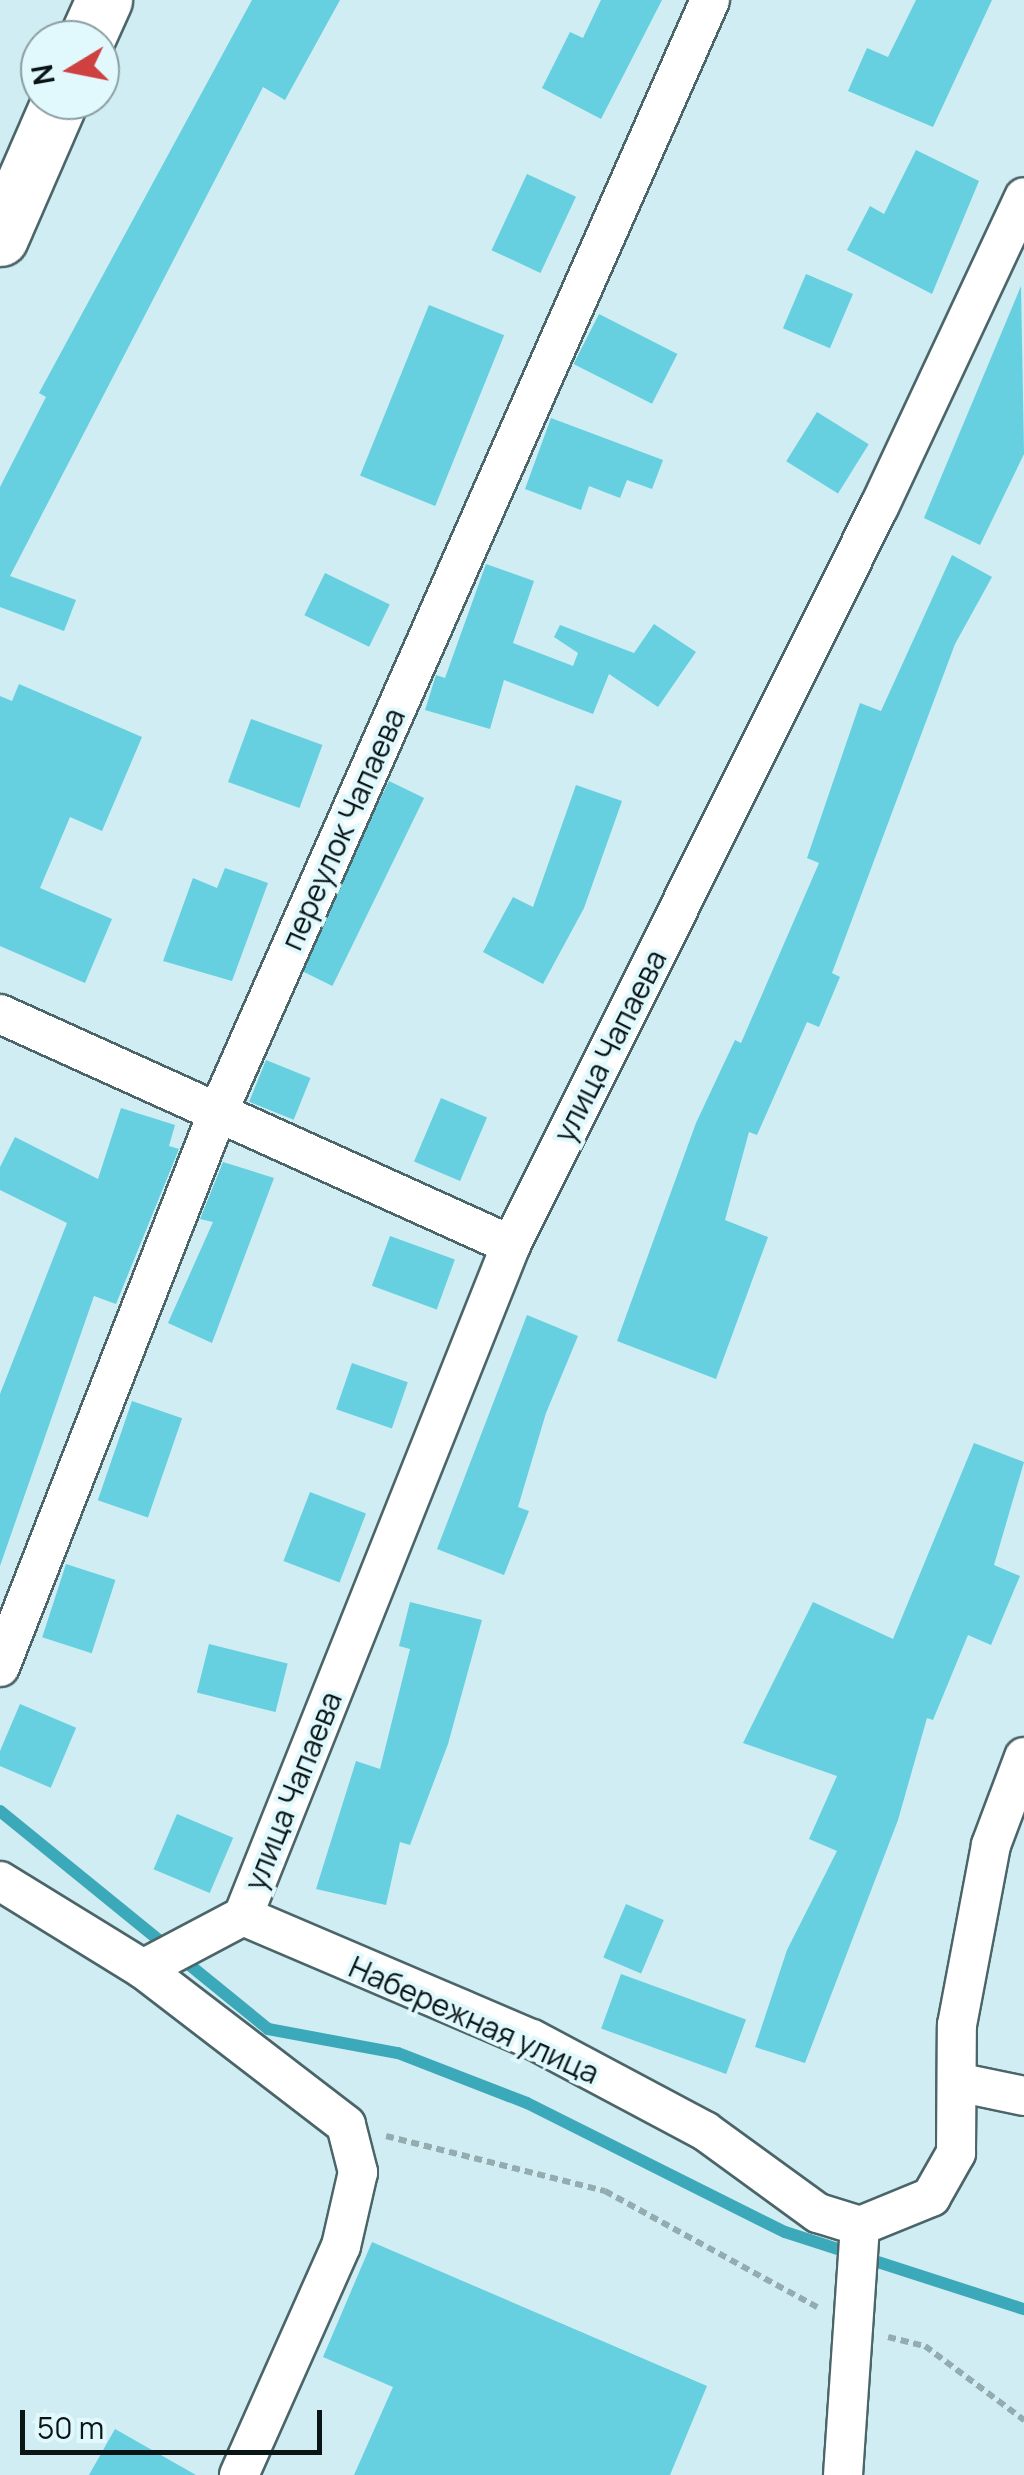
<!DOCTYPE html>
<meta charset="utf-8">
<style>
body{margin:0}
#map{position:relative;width:1024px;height:2475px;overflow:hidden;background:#cfedf2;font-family:Manrope,sans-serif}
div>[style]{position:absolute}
.stream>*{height:12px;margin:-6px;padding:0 6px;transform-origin:6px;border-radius:6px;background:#3ca9ba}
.building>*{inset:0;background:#66cfe0;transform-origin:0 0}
.path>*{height:6px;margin-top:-3px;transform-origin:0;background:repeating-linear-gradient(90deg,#94acb0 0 8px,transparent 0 13px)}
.roads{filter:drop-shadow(2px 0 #4b6569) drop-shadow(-2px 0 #4b6569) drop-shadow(0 2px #4b6569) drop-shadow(0 -2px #4b6569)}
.minor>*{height:38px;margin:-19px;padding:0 19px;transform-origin:19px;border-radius:19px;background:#fff}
.primary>*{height:55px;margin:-27.5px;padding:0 27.5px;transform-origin:27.5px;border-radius:27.5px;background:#fff}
span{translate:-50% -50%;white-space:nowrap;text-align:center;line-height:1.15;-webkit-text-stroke:8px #e1f9fd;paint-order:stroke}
.street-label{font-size:30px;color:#0a1516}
.north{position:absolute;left:20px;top:20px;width:100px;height:100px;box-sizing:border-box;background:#e1f9fd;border:2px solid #8b9ea1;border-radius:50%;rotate:260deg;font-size:28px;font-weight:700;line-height:40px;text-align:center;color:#0a1516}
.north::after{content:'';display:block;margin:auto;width:35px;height:45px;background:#cf4041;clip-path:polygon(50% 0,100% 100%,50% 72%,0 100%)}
.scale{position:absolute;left:20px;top:2410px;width:302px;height:45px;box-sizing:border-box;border:5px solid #0a1516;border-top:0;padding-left:12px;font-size:30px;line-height:35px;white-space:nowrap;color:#0a1516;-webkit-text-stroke:8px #e1f9fd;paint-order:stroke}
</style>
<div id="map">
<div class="stream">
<i style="left:0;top:1811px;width:345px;rotate:39.1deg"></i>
<i style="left:268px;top:2029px;width:132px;rotate:10.5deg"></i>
<i style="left:398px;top:2053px;width:138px;rotate:21.2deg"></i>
<i style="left:527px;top:2103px;width:288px;rotate:26.6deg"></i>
<i style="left:785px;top:2232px;width:251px;rotate:17.9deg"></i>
</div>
<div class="building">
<i style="clip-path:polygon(252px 0,340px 0,285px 100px,263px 87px,10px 576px,76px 600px,64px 631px,0 607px,0 487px,46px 397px,39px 393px)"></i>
<i style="clip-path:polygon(601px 0,662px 0,601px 119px,542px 88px,570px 32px,583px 38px)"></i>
<i style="clip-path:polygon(916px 0,992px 0,933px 127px,848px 91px,867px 48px,888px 57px)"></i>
<i style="clip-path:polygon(916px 150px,979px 181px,932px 294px,847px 250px,870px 206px,884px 214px)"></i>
<i style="left:527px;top:174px;width:54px;height:84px;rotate:25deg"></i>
<i style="left:806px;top:274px;width:51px;height:59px;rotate:23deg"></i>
<i style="clip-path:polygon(1021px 286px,1024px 454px,980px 545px,924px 518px)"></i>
<i style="left:429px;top:305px;width:81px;height:184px;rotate:22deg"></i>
<i style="left:599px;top:314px;width:88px;height:56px;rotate:27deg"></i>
<i style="left:817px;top:412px;width:61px;height:58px;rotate:32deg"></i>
<i style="clip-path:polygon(551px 418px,663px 460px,652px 489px,627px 480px,620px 498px,589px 486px,581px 510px,525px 489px)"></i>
<i style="clip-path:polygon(952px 555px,992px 577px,955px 644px,832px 973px,840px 977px,819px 1027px,807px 1022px,757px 1135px,749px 1132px,725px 1220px,768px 1237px,716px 1379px,617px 1341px,696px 1123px,735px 1040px,741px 1043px,819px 863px,807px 858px,860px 703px,881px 711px)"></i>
<i style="clip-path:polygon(486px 564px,534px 581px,513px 643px,573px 666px,578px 653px,554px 637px,560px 625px,634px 653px,654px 624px,696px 652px,658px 707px,609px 674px,593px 714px,504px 680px,490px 729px,425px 710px,436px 675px,445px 678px)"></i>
<i style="left:325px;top:573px;width:72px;height:47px;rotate:26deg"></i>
<i style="clip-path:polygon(19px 684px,142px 737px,102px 831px,70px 817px,40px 888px,112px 919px,85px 983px,0 946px,0 696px,12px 701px)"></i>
<i style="left:251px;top:719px;width:76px;height:67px;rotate:20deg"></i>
<i style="left:389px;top:781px;width:39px;height:209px;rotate:26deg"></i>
<i style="clip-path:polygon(576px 785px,622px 801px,584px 908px,543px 984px,483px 952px,513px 897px,533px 907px)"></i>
<i style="clip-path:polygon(225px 868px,268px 883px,232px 981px,163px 961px,193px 878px,217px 888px)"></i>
<i style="left:266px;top:1060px;width:48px;height:45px;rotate:22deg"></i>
<i style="left:441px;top:1098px;width:50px;height:69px;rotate:23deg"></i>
<i style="clip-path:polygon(121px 1108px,175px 1125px,169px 1146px,179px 1149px,116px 1304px,94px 1296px,0 1566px,0 1394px,67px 1223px,0 1190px,0 1167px,15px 1137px,98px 1179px)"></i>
<i style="clip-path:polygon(223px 1162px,274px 1178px,212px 1343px,168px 1323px,213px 1222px,200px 1219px)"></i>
<i style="left:390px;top:1236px;width:69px;height:53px;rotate:20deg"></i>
<i style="clip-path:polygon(527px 1315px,578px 1336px,546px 1413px,518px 1507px,529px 1511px,504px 1575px,437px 1549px)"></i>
<i style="left:352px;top:1363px;width:59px;height:49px;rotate:19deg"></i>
<i style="left:132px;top:1401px;width:53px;height:105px;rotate:19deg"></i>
<i style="clip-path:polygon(974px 1443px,1024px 1462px,994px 1565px,1020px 1576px,991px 1645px,968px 1635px,933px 1720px,927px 1718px,898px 1820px,805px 2063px,755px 2047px,787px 1950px,837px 1851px,809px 1839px,837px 1776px,743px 1743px,813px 1602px,893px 1639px)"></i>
<i style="left:310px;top:1492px;width:60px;height:74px;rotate:21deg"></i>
<i style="left:66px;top:1564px;width:52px;height:77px;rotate:18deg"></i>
<i style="clip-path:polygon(410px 1602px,482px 1620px,448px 1744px,410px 1845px,400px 1842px,386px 1905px,316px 1889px,356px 1761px,380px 1769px,410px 1649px,399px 1646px)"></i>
<i style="left:209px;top:1644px;width:81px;height:50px;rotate:14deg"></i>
<i style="left:20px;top:1704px;width:61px;height:65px;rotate:23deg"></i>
<i style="left:177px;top:1814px;width:61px;height:60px;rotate:23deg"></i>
<i style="left:626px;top:1904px;width:41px;height:58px;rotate:23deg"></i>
<i style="left:621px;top:1974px;width:133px;height:58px;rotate:20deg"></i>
<i style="clip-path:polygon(372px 2242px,707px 2386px,670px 2475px,354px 2475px,393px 2387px,323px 2357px)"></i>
<i style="clip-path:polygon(115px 2429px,196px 2475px,89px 2475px)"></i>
</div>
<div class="path">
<i style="left:386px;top:2136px;width:226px;rotate:14.1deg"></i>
<i style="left:605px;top:2191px;width:242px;rotate:28.7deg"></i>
<i style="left:888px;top:2337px;width:38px;rotate:14deg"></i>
<i style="left:925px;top:2346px;width:124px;rotate:36.8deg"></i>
</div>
<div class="roads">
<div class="minor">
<i style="left:0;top:1014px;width:561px;rotate:24.33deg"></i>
<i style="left:0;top:1667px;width:596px;rotate:-68.56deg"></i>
<i style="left:218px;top:1112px;width:1216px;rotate:-66.13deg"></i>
<i style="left:0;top:1881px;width:168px;rotate:31.6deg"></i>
<i style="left:143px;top:1969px;width:256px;rotate:37.5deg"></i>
<i style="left:346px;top:2125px;width:49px;rotate:75.7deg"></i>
<i style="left:358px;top:2172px;width:76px;rotate:102.9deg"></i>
<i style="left:341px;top:2246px;width:251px;rotate:114deg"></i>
<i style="left:243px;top:1916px;width:723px;rotate:-68.23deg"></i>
<i style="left:511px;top:1245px;width:825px;rotate:-63.5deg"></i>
<i style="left:879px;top:507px;width:342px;rotate:-64.9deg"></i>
<i style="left:243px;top:1916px;width:314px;rotate:23.1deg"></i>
<i style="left:532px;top:2039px;width:196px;rotate:28deg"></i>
<i style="left:705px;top:2131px;width:140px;rotate:36deg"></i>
<i style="left:818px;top:2213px;width:44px;rotate:17.2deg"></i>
<i style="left:860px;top:2226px;width:77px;rotate:-22.2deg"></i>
<i style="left:931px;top:2197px;width:51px;rotate:-60.4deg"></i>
<i style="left:956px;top:2153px;width:128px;rotate:-89.6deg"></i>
<i style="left:957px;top:2025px;width:183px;rotate:-79.3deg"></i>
<i style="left:991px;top:1845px;width:94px;rotate:-69.4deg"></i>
<i style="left:143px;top:1969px;width:113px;rotate:-27.9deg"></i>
<i style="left:957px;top:2082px;width:68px;rotate:11.8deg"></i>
<i style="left:843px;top:2475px;width:250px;rotate:-86.1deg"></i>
</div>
<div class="primary">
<i style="left:86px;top:40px;width:44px;rotate:-65.8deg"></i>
<i style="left:0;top:238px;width:150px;rotate:-66.5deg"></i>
</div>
</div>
<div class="street-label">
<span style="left:343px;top:829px;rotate:-66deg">переулок Чапаева</span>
<span style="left:610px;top:1046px;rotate:-63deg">улица Чапаева</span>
<span style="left:293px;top:1791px;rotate:-68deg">улица Чапаева</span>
<span style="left:474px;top:2020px;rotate:24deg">Набережная улица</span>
</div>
<div class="north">N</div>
<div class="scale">50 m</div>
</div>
